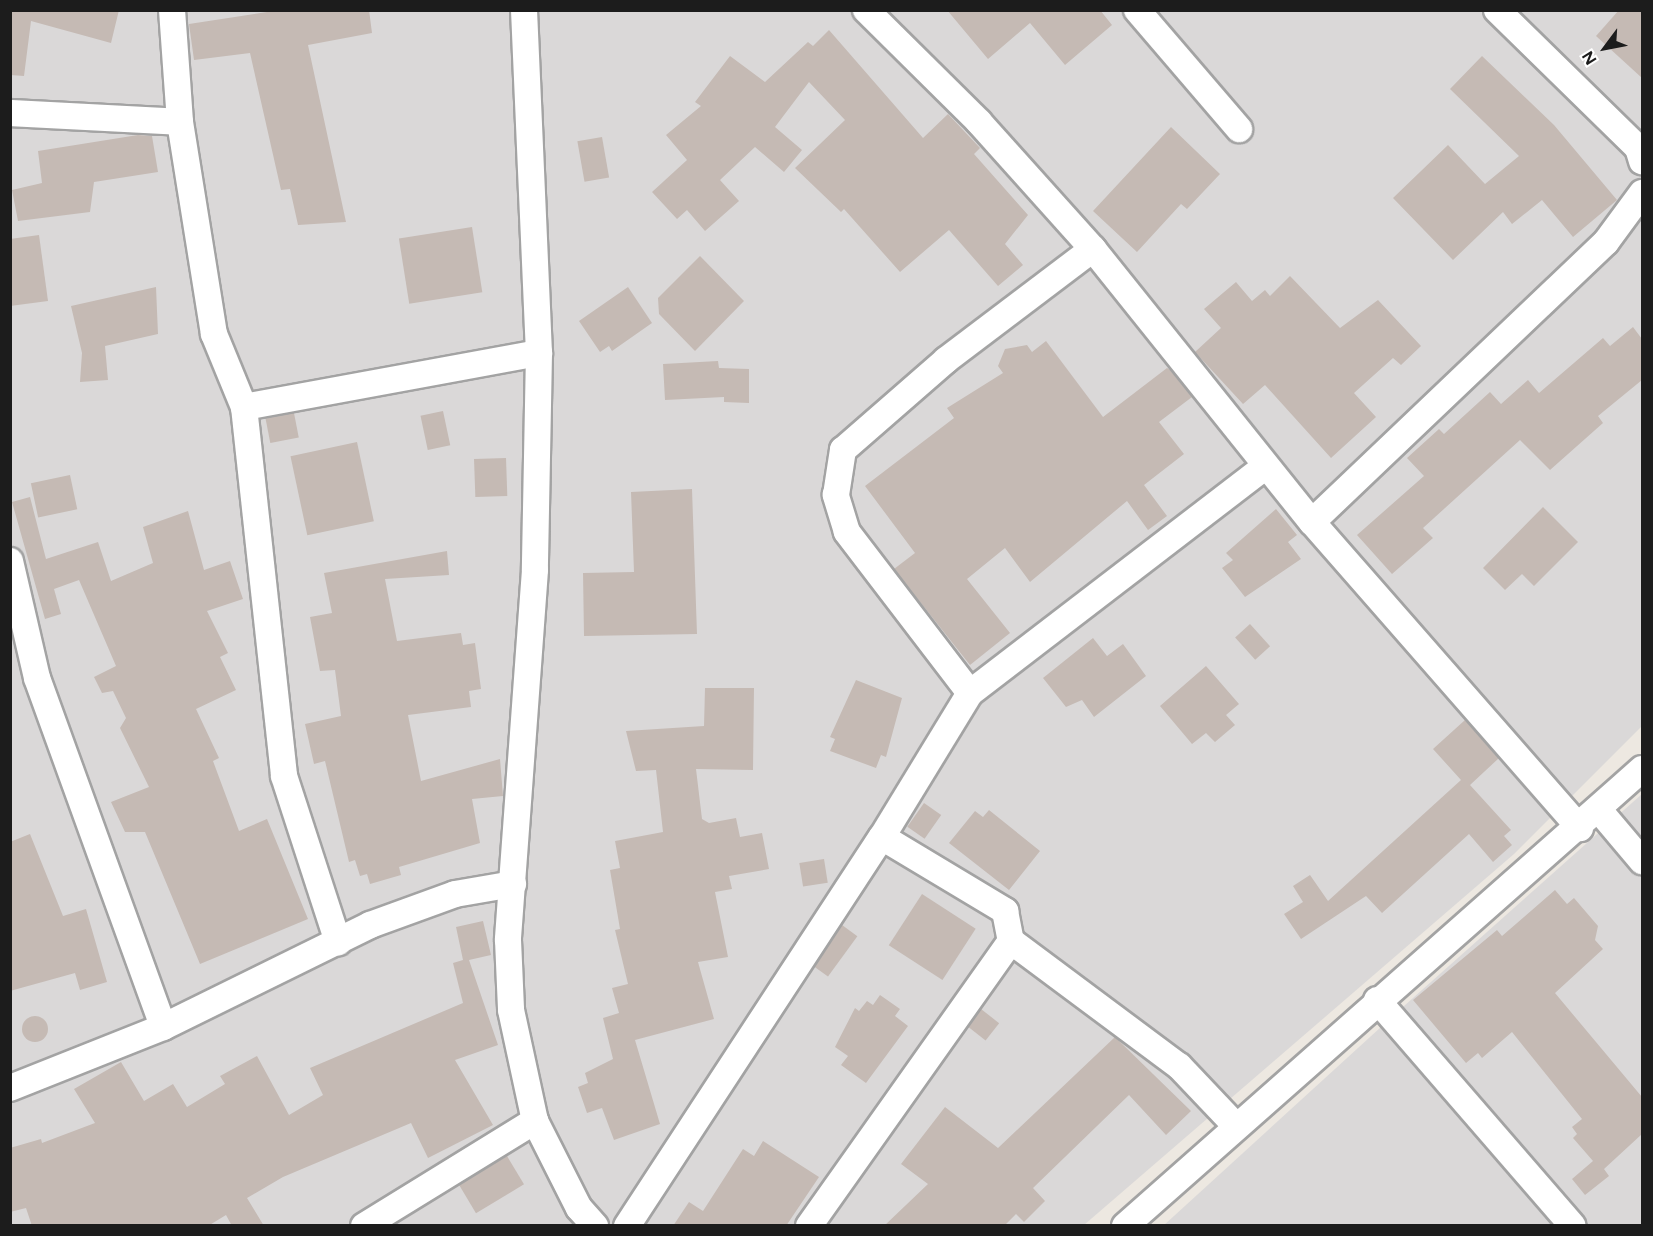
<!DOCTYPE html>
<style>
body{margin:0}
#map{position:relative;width:1653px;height:1236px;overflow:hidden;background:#ede8e1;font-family:Figtree,sans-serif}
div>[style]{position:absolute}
.residential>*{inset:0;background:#dad8d8}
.building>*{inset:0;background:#c5bab4;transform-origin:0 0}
.round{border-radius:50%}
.roads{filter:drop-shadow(2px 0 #a3a3a3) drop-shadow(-2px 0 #a3a3a3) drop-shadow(0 2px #a3a3a3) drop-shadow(0 -2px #a3a3a3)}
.street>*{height:26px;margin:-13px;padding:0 13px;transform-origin:13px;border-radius:13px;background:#fff}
span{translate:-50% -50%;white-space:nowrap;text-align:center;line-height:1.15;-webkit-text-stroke:4.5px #fff;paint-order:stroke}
.frame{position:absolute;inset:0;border:12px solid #1c1c1c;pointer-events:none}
.north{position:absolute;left:1575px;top:18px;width:60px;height:60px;-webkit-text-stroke:4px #fff;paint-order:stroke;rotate:238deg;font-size:16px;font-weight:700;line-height:24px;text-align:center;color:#1c1c1c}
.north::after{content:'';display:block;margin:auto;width:21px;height:27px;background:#1c1c1c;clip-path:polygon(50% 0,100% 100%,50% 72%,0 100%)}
</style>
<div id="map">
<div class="residential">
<i style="clip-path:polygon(10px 11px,1642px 11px,1642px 726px,1514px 854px,1084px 1225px,11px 1225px)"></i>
<i style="clip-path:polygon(1642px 794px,1642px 1225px,1163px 1226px,1404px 1006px)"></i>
</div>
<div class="building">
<i style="clip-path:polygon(10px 10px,119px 10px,111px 43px,31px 21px,24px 76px,10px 75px)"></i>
<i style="clip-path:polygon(280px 10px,369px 10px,372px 33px,308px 45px,346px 222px,298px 225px,290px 189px,281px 190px,250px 53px,194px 60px,189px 24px)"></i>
<i style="clip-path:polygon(947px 10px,1100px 10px,1112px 25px,1065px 65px,1030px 23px,988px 59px)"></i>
<i style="clip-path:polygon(1619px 10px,1642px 10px,1642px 78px,1596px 36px)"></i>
<i style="clip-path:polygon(829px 30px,923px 138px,948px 114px,980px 148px,974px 154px,1028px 215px,1005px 244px,1023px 265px,998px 286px,949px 230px,900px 272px,844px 209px,841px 212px,795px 168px,845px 120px,809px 82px,775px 127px,802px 150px,784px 172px,755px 147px,720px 180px,739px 201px,705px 231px,687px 210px,677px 219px,652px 192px,687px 160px,666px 135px,701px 106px,695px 102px,730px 56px,765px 82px,808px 42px,813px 46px)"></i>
<i style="clip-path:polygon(1482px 56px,1554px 125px,1617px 200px,1573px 237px,1542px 200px,1512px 224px,1503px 212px,1453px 260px,1393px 198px,1448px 145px,1485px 184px,1519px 156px,1450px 89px)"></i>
<i style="clip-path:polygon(1171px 127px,1220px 174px,1187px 209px,1181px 204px,1137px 252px,1093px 211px)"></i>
<i style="clip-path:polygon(138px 135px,152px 136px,158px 172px,94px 182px,90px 212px,18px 221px,12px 190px,42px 183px,38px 151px)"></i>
<i style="left:602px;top:137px;width:41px;height:25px;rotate:80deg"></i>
<i style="left:472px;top:227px;width:66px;height:74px;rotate:81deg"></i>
<i style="clip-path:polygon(39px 235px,48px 301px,10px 306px,10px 239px)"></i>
<i style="clip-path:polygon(700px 256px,744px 301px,695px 351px,659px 314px,658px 298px)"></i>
<i style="clip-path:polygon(1290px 276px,1340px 328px,1378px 300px,1421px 346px,1401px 365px,1393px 358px,1354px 393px,1376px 417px,1331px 458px,1265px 385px,1243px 404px,1195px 352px,1221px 328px,1204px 309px,1236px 282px,1252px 301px,1265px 290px,1270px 296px)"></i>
<i style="clip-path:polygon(156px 287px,158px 334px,105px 346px,108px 380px,80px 382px,82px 353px,71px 306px)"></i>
<i style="clip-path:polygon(628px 287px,652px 323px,612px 351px,609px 346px,600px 352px,579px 321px)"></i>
<i style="clip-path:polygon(1633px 327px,1642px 339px,1642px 380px,1598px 416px,1603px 423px,1550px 470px,1520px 440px,1423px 528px,1433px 538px,1392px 574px,1357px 535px,1424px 476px,1407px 458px,1439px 429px,1444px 434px,1490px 392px,1501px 404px,1528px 380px,1539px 393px,1603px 338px,1610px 346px)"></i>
<i style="clip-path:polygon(1046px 341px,1103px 417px,1167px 368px,1172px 371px,1192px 397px,1159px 422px,1184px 454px,1144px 485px,1167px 516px,1148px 530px,1127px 501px,1030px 582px,1005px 548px,967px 579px,1010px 633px,970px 665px,894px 569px,915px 553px,865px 486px,954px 418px,947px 408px,1003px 373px,998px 366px,1005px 349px,1027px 345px,1032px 352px)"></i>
<i style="clip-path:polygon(718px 361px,719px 368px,749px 369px,749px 403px,724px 402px,724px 397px,665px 400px,663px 364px)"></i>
<i style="left:443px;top:411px;width:35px;height:23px;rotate:78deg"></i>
<i style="left:294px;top:413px;width:25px;height:29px;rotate:79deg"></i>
<i style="left:357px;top:442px;width:81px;height:68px;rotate:78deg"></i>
<i style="left:506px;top:458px;width:38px;height:32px;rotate:88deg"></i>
<i style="left:70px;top:475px;width:35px;height:40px;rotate:78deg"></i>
<i style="clip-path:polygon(692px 489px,697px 634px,584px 636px,583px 573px,634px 572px,631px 492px)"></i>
<i style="clip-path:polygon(30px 497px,46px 559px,98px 542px,111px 581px,153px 563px,143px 527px,188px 511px,204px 570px,230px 561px,243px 599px,207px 611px,228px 653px,220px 657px,236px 690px,196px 709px,219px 758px,213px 761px,239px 831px,267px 819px,308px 919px,200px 964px,145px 832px,125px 832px,111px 802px,149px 787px,120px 728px,126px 718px,113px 691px,102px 693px,94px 677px,116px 666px,79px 580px,54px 589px,61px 614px,45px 619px,12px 502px)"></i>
<i style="clip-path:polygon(1543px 507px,1578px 542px,1534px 586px,1522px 574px,1505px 590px,1483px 568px)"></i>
<i style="clip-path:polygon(1276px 509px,1297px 535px,1288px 542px,1301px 559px,1245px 597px,1222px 568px,1233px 560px,1226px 553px)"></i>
<i style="clip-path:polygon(447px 551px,449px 575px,385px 579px,397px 641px,461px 633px,463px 645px,475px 643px,481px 689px,469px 691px,471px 707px,408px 715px,421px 781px,500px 759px,503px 796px,472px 799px,480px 843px,399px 867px,401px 875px,370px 884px,367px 874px,360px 876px,355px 860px,349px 862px,325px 761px,314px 764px,305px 724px,341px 716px,335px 670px,320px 671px,310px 617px,332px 613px,324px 573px)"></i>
<i style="left:1250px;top:624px;width:30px;height:20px;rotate:48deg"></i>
<i style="clip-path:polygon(1093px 638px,1107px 656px,1123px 644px,1146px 676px,1094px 717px,1082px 700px,1066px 707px,1043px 678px)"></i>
<i style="clip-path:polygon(1206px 666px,1239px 704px,1226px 715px,1235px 725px,1215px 742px,1206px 733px,1192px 744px,1160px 706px)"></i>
<i style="clip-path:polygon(856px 680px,902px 698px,886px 757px,881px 755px,876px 768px,830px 751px,835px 739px,830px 737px)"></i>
<i style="clip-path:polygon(705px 688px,754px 688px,753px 770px,696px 769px,702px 819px,709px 823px,736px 818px,740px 837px,762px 833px,769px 869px,729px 876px,732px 889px,715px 892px,728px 957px,698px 962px,714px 1019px,635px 1040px,660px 1124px,614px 1140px,602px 1108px,587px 1113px,578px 1087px,588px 1083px,585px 1073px,613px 1059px,603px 1018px,619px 1013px,612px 988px,628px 984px,615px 930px,620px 929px,610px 870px,620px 868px,615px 841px,663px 832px,656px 770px,636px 771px,626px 731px,704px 726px)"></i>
<i style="clip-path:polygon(1465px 720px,1499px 758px,1470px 785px,1511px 830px,1504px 836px,1512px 845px,1493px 862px,1469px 834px,1382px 913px,1366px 896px,1301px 939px,1284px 914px,1303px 902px,1293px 886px,1310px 875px,1328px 901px,1461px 780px,1433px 749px)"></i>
<i style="left:924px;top:803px;width:21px;height:29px;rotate:35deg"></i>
<i style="clip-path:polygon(989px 810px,1040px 851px,1009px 890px,949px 843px,975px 811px,983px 817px)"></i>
<i style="clip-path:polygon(30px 834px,63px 916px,86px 909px,107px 982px,80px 990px,75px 973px,10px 991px,10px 842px)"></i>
<i style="left:824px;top:859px;width:24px;height:25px;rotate:81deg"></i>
<i style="clip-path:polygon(1555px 890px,1567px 904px,1574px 898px,1598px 926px,1595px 940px,1603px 949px,1555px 993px,1642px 1097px,1642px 1134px,1604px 1169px,1609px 1176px,1585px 1195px,1572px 1179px,1593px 1161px,1573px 1138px,1577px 1134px,1572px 1127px,1582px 1119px,1512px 1032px,1482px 1058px,1478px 1053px,1466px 1063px,1413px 1000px,1497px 930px,1502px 936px)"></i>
<i style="left:922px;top:894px;width:64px;height:61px;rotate:33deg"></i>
<i style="clip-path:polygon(483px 921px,491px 955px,469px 960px,498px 1045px,455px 1060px,493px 1125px,428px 1158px,411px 1123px,283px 1177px,247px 1198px,264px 1226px,232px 1226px,226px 1215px,208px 1226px,32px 1226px,26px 1208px,10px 1212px,10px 1148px,41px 1139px,42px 1143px,95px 1123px,74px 1089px,121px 1062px,144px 1101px,173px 1084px,187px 1107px,225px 1084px,220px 1076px,257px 1056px,289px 1115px,323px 1095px,310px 1068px,463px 1003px,453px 963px,463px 960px,456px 927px)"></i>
<i style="left:842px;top:925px;width:19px;height:50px;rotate:36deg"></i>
<i style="clip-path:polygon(880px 995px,900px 1009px,895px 1016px,908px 1026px,866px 1083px,841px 1065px,848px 1056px,835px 1047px,855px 1008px,859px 1011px,867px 1001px,873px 1005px)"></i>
<i style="left:981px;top:1009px;width:23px;height:22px;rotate:38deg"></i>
<i class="round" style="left:22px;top:1016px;width:26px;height:26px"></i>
<i style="clip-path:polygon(1115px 1037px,1191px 1111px,1166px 1135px,1129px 1095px,1033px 1188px,1045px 1201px,1024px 1222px,1016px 1214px,1004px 1226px,884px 1226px,928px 1184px,901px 1164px,945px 1107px,998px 1148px)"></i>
<i style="clip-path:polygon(763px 1141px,819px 1177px,786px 1226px,673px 1226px,689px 1202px,703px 1211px,743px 1149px,754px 1156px)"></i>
<i style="left:507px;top:1156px;width:33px;height:56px;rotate:59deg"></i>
</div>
<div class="roads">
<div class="street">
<i style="left:172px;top:10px;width:112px;rotate:85.9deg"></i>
<i style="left:180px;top:122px;width:215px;rotate:80.9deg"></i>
<i style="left:214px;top:334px;width:79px;rotate:67.7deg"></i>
<i style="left:244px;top:407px;width:371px;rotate:83.8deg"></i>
<i style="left:284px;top:776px;width:175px;rotate:72deg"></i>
<i style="left:524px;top:10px;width:343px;rotate:87.5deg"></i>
<i style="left:539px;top:353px;width:217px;rotate:91.1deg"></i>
<i style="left:535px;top:570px;width:371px;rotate:94.2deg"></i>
<i style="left:508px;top:940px;width:70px;rotate:87.5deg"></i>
<i style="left:511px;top:1010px;width:114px;rotate:77.8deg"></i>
<i style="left:535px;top:1121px;width:97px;rotate:63.2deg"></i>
<i style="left:579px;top:1208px;width:24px;rotate:48deg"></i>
<i style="left:866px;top:10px;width:159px;rotate:44.7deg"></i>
<i style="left:979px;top:122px;width:171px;rotate:48.1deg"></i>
<i style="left:1093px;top:249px;width:350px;rotate:51.3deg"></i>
<i style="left:1312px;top:522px;width:407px;rotate:48.8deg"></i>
<i style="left:1137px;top:10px;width:157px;rotate:49.4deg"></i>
<i style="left:1497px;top:10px;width:197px;rotate:44.4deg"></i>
<i style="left:1638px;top:148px;width:14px;rotate:73deg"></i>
<i style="left:10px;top:113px;width:170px;rotate:3deg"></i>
<i style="left:244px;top:407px;width:300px;rotate:-10.4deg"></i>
<i style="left:1312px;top:522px;width:406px;rotate:-43.6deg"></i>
<i style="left:1606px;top:242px;width:61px;rotate:-53.7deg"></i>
<i style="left:10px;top:561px;width:120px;rotate:77deg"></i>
<i style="left:37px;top:678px;width:371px;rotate:70.1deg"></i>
<i style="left:970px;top:693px;width:203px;rotate:-127.4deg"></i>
<i style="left:847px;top:532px;width:39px;rotate:-107deg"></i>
<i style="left:836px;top:495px;width:46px;rotate:-81.2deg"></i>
<i style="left:843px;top:450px;width:137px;rotate:-41.1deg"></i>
<i style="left:946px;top:360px;width:184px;rotate:-37.1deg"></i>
<i style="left:1599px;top:810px;width:67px;rotate:49.9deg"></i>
<i style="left:882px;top:837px;width:144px;rotate:31deg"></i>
<i style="left:1005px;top:911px;width:31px;rotate:79deg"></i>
<i style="left:1011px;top:941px;width:209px;rotate:36.7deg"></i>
<i style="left:1179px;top:1066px;width:83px;rotate:46.5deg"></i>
<i style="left:1377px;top:1000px;width:299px;rotate:49.1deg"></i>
<i style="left:10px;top:1088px;width:165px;rotate:-21.7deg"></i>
<i style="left:163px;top:1027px;width:231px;rotate:-26.2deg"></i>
<i style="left:370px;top:925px;width:90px;rotate:-20deg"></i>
<i style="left:455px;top:894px;width:59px;rotate:-9.8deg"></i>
<i style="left:364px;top:1226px;width:201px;rotate:-31.6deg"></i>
<i style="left:627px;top:1226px;width:465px;rotate:-56.8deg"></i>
<i style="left:882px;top:837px;width:169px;rotate:-58.6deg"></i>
<i style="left:970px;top:693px;width:372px;rotate:-37.5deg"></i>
<i style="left:809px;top:1226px;width:349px;rotate:-54.7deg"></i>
<i style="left:1125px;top:1226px;width:690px;rotate:-41.47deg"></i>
</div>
</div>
<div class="frame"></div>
<div class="north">N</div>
</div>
